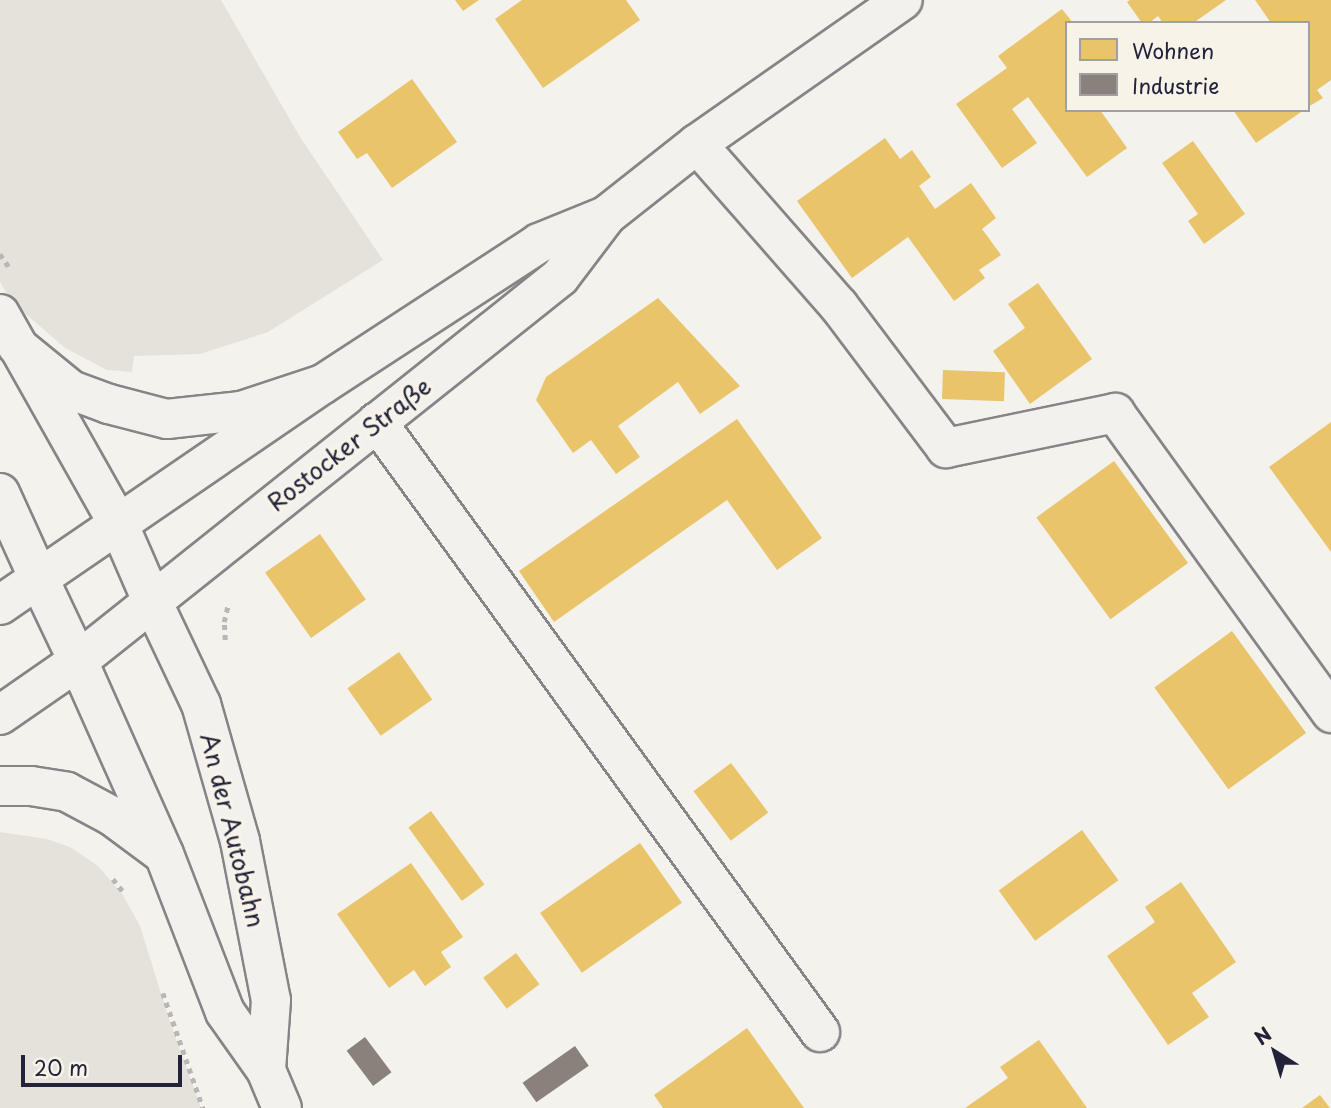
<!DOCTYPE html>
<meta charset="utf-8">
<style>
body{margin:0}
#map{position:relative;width:1331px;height:1108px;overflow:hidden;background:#f4f2ec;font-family:"Playpen Sans",sans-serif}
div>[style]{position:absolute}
.built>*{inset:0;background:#e5e2dc}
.homes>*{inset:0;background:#e9c46a;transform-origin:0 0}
.industry>*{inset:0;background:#8a817c;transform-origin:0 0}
.path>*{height:4.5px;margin-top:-2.25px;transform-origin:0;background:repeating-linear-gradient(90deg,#b8b6b6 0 5px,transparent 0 10px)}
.roads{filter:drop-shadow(2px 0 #858486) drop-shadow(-2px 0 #858486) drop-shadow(0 2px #858486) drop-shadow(0 -2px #858486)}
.minor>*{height:38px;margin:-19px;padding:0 19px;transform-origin:19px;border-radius:19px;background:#f2f1ed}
.major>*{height:38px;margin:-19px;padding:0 19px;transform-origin:19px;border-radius:19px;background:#f2f1ed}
.highway>*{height:38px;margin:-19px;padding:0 19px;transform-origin:19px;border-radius:19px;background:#f2f1ed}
span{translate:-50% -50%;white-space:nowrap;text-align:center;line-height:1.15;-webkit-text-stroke:7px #f7f3e8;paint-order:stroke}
.street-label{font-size:24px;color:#22223b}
.legend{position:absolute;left:1065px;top:21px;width:245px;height:91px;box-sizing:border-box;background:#f7f3e8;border:2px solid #a29fa3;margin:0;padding:9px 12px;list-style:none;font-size:21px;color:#22223b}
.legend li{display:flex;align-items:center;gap:14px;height:35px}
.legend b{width:35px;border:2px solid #a29fa3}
.north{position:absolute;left:1240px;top:1017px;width:70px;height:70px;-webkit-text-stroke:5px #f7f3e8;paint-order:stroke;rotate:323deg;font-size:19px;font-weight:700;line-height:28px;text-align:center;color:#22223b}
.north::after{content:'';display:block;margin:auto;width:24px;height:32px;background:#22223b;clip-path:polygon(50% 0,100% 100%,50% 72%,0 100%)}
.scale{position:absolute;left:21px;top:1055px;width:161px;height:32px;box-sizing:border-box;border:4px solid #22223b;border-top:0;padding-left:9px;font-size:21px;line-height:24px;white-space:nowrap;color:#22223b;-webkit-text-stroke:5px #f7f3e8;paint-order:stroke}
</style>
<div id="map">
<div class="built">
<i style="clip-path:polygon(0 0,221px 0,300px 137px,383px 260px,268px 332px,200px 354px,134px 356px,132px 372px,107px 370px,65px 348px,12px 302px,0 282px)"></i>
<i style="clip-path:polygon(0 832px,47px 839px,72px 848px,98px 866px,123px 895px,140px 926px,170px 1022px,201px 1108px,0 1108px)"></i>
</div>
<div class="homes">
<i style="clip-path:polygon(455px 0,479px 0,463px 11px)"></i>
<i style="clip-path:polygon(522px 0,626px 0,640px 20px,543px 88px,495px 19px)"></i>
<i style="clip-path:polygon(1130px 0,1226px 0,1196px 21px,1198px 23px,1163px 23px,1158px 16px,1149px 23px,1142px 23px,1127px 2px)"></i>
<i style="clip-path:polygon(1255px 0,1331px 0,1331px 80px,1317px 90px,1323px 98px,1308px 107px,1308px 23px,1271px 23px)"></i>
<i style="clip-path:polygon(1062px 9px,1073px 23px,1067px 23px,1067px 110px,1100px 110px,1127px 148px,1087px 177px,1028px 97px,1012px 109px,1037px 143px,1002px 168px,956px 104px,1007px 68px,998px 56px)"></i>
<i style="clip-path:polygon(412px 79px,457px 142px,392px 188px,367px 153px,357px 159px,338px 132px)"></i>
<i style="clip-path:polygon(1233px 110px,1304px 110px,1256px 143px)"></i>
<i style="clip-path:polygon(885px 138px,900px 159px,912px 150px,931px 177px,919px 186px,935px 209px,971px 183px,996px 218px,982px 229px,1001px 255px,979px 270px,985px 278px,954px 301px,908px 237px,852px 278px,797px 201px)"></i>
<i style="clip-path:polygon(1193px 141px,1245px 214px,1204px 244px,1188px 221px,1198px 214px,1162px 163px)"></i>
<i style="clip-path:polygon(1038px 283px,1092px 359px,1030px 404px,993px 351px,1025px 328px,1008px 304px)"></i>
<i style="clip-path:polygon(658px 298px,740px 386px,700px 414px,678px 382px,618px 426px,640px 457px,616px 474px,591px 440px,573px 453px,536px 400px,546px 377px)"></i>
<i style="left:943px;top:370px;width:62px;height:29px;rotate:2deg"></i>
<i style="clip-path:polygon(737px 419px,822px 538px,777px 570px,727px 500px,554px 622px,519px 571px)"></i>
<i style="clip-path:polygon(1331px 422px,1331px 552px,1269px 467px)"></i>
<i style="left:1114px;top:461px;width:126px;height:96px;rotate:54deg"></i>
<i style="left:320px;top:534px;width:80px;height:67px;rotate:55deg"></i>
<i style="left:1232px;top:631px;width:126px;height:96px;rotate:54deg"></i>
<i style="left:399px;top:652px;width:58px;height:63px;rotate:55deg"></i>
<i style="left:731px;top:763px;width:62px;height:47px;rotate:53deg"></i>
<i style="left:431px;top:811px;width:91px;height:28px;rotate:54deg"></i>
<i style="left:1082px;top:830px;width:62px;height:103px;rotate:54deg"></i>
<i style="left:640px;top:843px;width:73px;height:122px;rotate:55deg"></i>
<i style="clip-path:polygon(411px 863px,463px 937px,441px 952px,451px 967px,425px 986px,414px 970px,389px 988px,337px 914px)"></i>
<i style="clip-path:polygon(1181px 882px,1236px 962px,1192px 993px,1209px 1017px,1168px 1045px,1107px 956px,1155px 922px,1145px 907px)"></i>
<i style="left:516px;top:953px;width:39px;height:41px;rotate:53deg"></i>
<i style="clip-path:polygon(747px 1028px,804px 1108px,663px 1108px,654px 1095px)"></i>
<i style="clip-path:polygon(1039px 1040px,1087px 1108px,965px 1108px,1008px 1078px,1000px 1067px)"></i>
<i style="clip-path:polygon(1320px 1095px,1330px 1108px,1302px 1108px)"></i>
</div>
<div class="industry">
<i style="left:365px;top:1037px;width:44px;height:23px;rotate:53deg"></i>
<i style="left:575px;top:1046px;width:24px;height:64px;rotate:55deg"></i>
</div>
<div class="path">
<i style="left:0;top:254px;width:16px;rotate:55deg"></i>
<i style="left:225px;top:640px;width:18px;rotate:-93deg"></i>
<i style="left:224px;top:622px;width:18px;rotate:-77deg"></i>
<i style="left:113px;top:879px;width:19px;rotate:51deg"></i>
<i style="left:163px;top:993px;width:122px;rotate:70.8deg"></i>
</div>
<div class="roads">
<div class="minor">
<i style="left:697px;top:144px;width:215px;rotate:48.8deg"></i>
<i style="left:839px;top:306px;width:178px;rotate:53deg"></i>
<i style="left:946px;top:448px;width:173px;rotate:-11.7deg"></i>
<i style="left:1115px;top:413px;width:370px;rotate:54.2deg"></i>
<i style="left:377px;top:422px;width:754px;rotate:54.01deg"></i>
<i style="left:152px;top:601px;width:114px;rotate:64.6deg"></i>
<i style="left:201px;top:704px;width:142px;rotate:74.1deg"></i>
<i style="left:240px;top:841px;width:162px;rotate:79deg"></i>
<i style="left:271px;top:1000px;width:70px;rotate:94.1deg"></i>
<i style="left:78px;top:661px;width:211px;rotate:66deg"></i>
<i style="left:164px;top:854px;width:169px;rotate:68.9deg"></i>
<i style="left:225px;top:1012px;width:71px;rotate:54.7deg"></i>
<i style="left:266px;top:1070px;width:41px;rotate:67.2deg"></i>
<i style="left:0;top:786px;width:31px"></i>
<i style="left:31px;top:786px;width:36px;rotate:9deg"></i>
<i style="left:67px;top:792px;width:51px;rotate:28.1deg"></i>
<i style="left:112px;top:816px;width:62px;rotate:36.5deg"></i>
</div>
<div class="major">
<i style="left:119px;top:525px;width:83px;rotate:66.5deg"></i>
<i style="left:39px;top:579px;width:91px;rotate:64.6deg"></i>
<i style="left:0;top:605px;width:391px;rotate:-34.4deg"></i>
<i style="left:323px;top:384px;width:258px;rotate:-33.1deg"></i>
<i style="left:539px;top:243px;width:71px;rotate:-22.2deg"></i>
<i style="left:0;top:715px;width:95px;rotate:-34.7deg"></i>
<i style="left:78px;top:661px;width:616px;rotate:-38.54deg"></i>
<i style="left:560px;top:277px;width:78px;rotate:-52.8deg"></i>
<i style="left:607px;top:215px;width:115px;rotate:-38.3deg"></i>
<i style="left:697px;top:144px;width:251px;rotate:-35deg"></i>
</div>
<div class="highway">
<i style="left:0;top:314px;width:242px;rotate:60.6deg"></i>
<i style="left:17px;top:346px;width:70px;rotate:39.2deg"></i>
<i style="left:71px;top:390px;width:40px;rotate:20.2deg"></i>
<i style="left:109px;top:404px;width:60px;rotate:14.5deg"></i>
<i style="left:167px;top:419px;width:74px;rotate:-6.2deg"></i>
<i style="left:241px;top:411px;width:86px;rotate:-18.2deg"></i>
<i style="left:0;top:493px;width:94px;rotate:65.6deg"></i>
</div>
</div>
<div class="street-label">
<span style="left:349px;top:444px;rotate:-38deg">Rostocker Straße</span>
<span style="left:233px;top:830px;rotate:76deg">An der Autobahn</span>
</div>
<ul class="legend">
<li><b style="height:19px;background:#e9c46a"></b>Wohnen</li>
<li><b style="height:19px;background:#8a817c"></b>Industrie</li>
</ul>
<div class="north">N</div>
<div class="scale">20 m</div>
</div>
